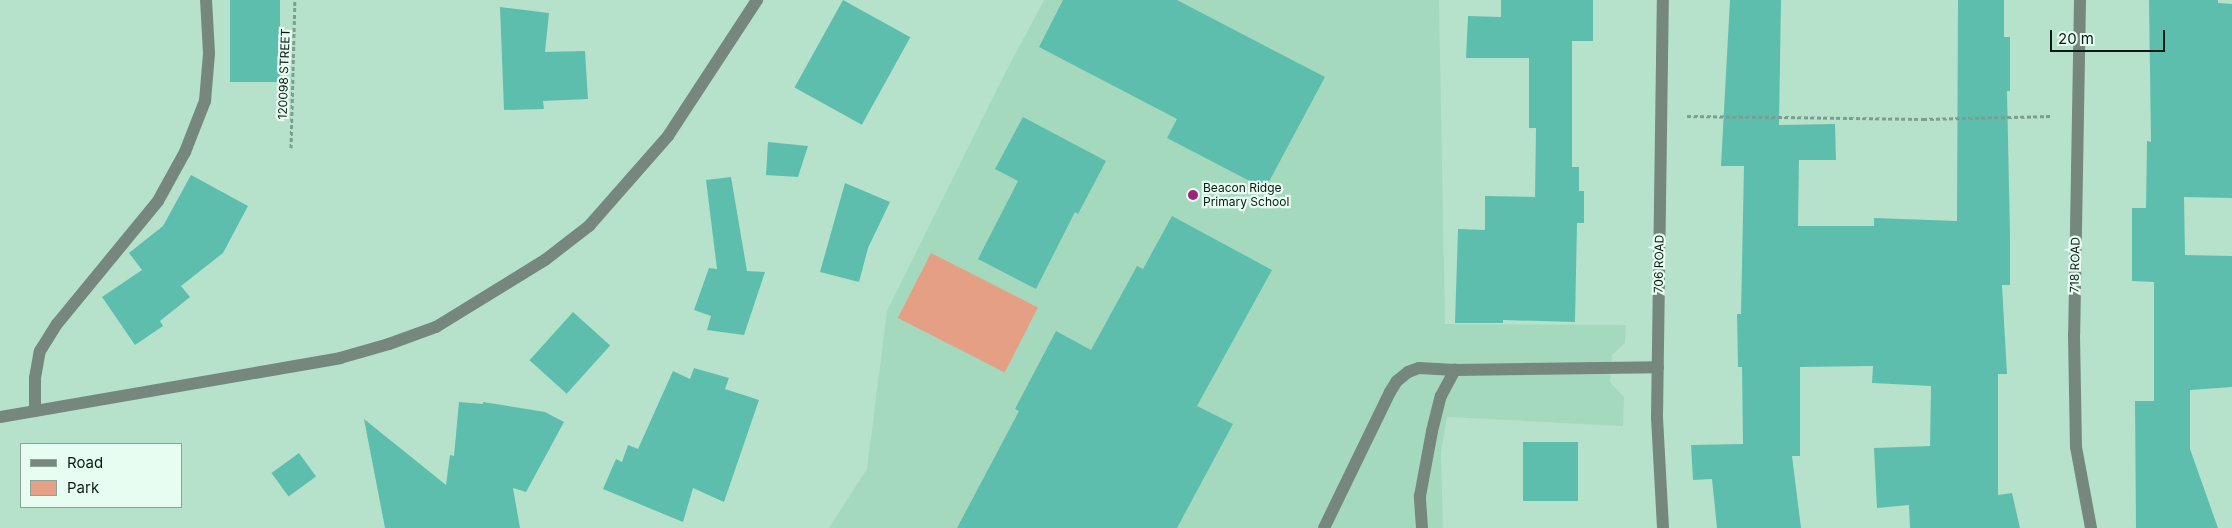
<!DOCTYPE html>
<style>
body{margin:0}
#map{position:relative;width:2232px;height:528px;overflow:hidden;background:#b6e2cb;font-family:Inter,sans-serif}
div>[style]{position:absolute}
.built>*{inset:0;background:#a5d9be}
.green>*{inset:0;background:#e49f84;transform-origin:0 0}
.building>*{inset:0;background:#5ebeae;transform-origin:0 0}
.path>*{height:3px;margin-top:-1.5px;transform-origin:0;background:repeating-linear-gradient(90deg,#7c9f8d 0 4px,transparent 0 6.5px)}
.lane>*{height:12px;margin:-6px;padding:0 6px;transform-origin:6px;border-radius:6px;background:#76877e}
.street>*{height:12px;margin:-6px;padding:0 6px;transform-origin:6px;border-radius:6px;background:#76877e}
.dots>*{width:14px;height:14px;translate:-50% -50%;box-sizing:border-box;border:2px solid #e7fdf1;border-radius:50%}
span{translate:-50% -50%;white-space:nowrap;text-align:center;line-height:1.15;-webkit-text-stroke:4.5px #e7fdf1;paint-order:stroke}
.street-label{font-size:12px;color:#0a1a13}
.poi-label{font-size:12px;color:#0a1a13}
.left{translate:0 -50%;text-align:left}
.legend{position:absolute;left:20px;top:443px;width:162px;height:65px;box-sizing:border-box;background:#e7fdf1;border:1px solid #8fa298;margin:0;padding:6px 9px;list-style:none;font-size:15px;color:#0a1a13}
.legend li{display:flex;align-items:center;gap:10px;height:25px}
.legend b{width:25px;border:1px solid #8fa298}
.scale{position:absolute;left:2050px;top:30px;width:115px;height:22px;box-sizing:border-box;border:2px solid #0a1a13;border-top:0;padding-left:6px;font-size:15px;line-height:18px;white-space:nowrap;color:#0a1a13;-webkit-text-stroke:4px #e7fdf1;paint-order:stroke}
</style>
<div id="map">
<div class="built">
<i style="clip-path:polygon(1044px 0,1439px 0,1445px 324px,1626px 325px,1625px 343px,1612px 355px,1610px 382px,1624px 397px,1623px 426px,1447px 417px,1441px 452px,1443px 528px,829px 528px,867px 469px,887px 311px,1002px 79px)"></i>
</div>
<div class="green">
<i style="left:931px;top:253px;width:120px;height:73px;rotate:27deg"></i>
</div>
<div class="building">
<i style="left:230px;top:0;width:50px;height:82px"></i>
<i style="left:843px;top:0;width:77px;height:100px;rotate:29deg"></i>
<i style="clip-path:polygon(1063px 0,1177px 0,1325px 77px,1265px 189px,1167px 138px,1177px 119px,1039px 47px)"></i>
<i style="clip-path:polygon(1501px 0,1593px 0,1593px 41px,1572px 41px,1572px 167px,1579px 167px,1579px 191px,1584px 191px,1584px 223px,1577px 223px,1575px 322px,1503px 320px,1503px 323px,1455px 323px,1458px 229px,1485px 230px,1485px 196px,1535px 197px,1536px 128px,1529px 128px,1529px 58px,1466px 58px,1468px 16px,1501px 17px)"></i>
<i style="clip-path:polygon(1730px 0,1781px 0,1779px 125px,1835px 124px,1836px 160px,1799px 160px,1798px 226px,1874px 226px,1874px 218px,1957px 221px,1958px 0,2004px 0,2004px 37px,2010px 37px,2010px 91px,2007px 91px,2010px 235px,2010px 285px,2002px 285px,2007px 374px,1998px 374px,1998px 495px,2012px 493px,2020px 528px,1910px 528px,1909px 505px,1877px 508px,1874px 448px,1930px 446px,1931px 386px,1872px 383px,1873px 366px,1800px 367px,1800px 456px,1792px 456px,1801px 528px,1717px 528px,1712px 479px,1693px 480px,1691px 445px,1743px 444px,1742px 367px,1738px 367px,1737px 314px,1741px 314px,1744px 166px,1721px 166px)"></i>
<i style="clip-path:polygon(2149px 0,2218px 0,2218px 3px,2232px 4px,2232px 198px,2184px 197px,2185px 255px,2232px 256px,2232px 387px,2190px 390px,2190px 449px,2218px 528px,2136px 528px,2135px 401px,2154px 401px,2154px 282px,2132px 281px,2132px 208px,2146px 208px,2147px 141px,2151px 142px)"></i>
<i style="clip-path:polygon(500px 7px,549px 13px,545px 52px,585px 51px,588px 99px,543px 101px,544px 109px,504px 110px)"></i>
<i style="clip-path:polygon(1023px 117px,1106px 161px,1078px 214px,1075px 212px,1036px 289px,978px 259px,1018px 181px,995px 169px)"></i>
<i style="clip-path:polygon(768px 142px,808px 146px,798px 177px,766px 175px)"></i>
<i style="clip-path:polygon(191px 175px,248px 206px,223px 253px,181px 286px,190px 297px,160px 321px,163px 326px,135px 345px,102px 297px,142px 270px,129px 253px,163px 226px)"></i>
<i style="clip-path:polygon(731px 177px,747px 271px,765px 272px,744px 335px,707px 330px,711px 316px,694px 310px,709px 268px,717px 269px,706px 180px)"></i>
<i style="clip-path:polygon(845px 183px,890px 202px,868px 248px,859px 282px,820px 272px)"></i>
<i style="clip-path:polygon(1172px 216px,1272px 270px,1197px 406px,1233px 424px,1177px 528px,957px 528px,1019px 411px,1015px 409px,1056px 331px,1091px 350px,1137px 266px,1143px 269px)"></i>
<i style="left:573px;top:312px;width:50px;height:65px;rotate:42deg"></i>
<i style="clip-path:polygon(694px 368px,729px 378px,725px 389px,759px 400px,724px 502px,693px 488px,683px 522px,603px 489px,616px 459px,622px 462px,628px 445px,638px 449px,673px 371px,690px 379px)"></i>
<i style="clip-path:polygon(459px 402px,483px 404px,483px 402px,545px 412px,564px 422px,526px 492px,513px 488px,520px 528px,385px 528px,364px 419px,446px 485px,450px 455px,454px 456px)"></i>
<i style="left:1523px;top:442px;width:55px;height:59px"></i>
<i style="left:299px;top:453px;width:29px;height:34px;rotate:54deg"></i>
</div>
<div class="path">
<i style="left:1687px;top:116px;width:236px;rotate:0.7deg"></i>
<i style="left:1923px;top:119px;width:128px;rotate:-1.3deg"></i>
<i style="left:291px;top:148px;width:148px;rotate:-88.5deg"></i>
</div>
<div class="lane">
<i style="left:35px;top:411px;width:33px;rotate:-90deg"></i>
<i style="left:35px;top:378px;width:27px;rotate:-80deg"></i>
<i style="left:40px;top:351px;width:32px;rotate:-58deg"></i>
<i style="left:57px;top:324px;width:159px;rotate:-50.6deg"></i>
<i style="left:158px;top:201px;width:56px;rotate:-61.1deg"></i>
<i style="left:185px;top:152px;width:55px;rotate:-68.6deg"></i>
<i style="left:205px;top:101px;width:48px;rotate:-85.2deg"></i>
<i style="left:209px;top:53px;width:53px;rotate:-93.2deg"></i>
<i style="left:1324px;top:528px;width:151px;rotate:-64.1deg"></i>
<i style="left:1390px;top:392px;width:13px;rotate:-58deg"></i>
<i style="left:1397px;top:381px;width:14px;rotate:-39deg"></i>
<i style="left:1408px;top:372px;width:12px;rotate:-20deg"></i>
<i style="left:1419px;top:368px;width:36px;rotate:3deg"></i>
<i style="left:1455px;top:370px;width:203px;rotate:-0.8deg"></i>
<i style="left:1422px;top:528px;width:32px;rotate:-94deg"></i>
<i style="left:1420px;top:496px;width:66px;rotate:-79.5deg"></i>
<i style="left:1432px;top:431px;width:36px;rotate:-76deg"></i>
<i style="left:1441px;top:396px;width:30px;rotate:-62deg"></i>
</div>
<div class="street">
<i style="left:2080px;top:0;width:334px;rotate:91deg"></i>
<i style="left:2074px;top:334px;width:113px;rotate:89deg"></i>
<i style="left:2076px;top:447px;width:82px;rotate:79.5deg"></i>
<i style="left:0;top:417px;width:345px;rotate:-9.8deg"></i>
<i style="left:340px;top:358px;width:51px;rotate:-15.9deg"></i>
<i style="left:389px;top:344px;width:50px;rotate:-19.9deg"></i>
<i style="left:436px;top:327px;width:128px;rotate:-31.6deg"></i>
<i style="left:545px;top:260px;width:56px;rotate:-37.7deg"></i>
<i style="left:589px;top:226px;width:120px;rotate:-48.7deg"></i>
<i style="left:668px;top:136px;width:163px;rotate:-56.8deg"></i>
<i style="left:1663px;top:528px;width:110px;rotate:-93.1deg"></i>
<i style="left:1657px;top:418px;width:418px;rotate:-89.2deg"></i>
</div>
<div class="dots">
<i style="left:1193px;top:195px;background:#9d247b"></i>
</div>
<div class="street-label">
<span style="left:284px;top:74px;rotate:-88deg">120098 STREET</span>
<span style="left:1659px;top:264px;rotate:-89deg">706 ROAD</span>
<span style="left:2075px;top:265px;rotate:-89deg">718 ROAD</span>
</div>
<div class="poi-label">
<span class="left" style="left:1203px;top:195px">Beacon Ridge<br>Primary School</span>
</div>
<ul class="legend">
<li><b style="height:6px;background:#76877e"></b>Road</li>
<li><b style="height:14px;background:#e49f84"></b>Park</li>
</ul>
<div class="scale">20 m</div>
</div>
